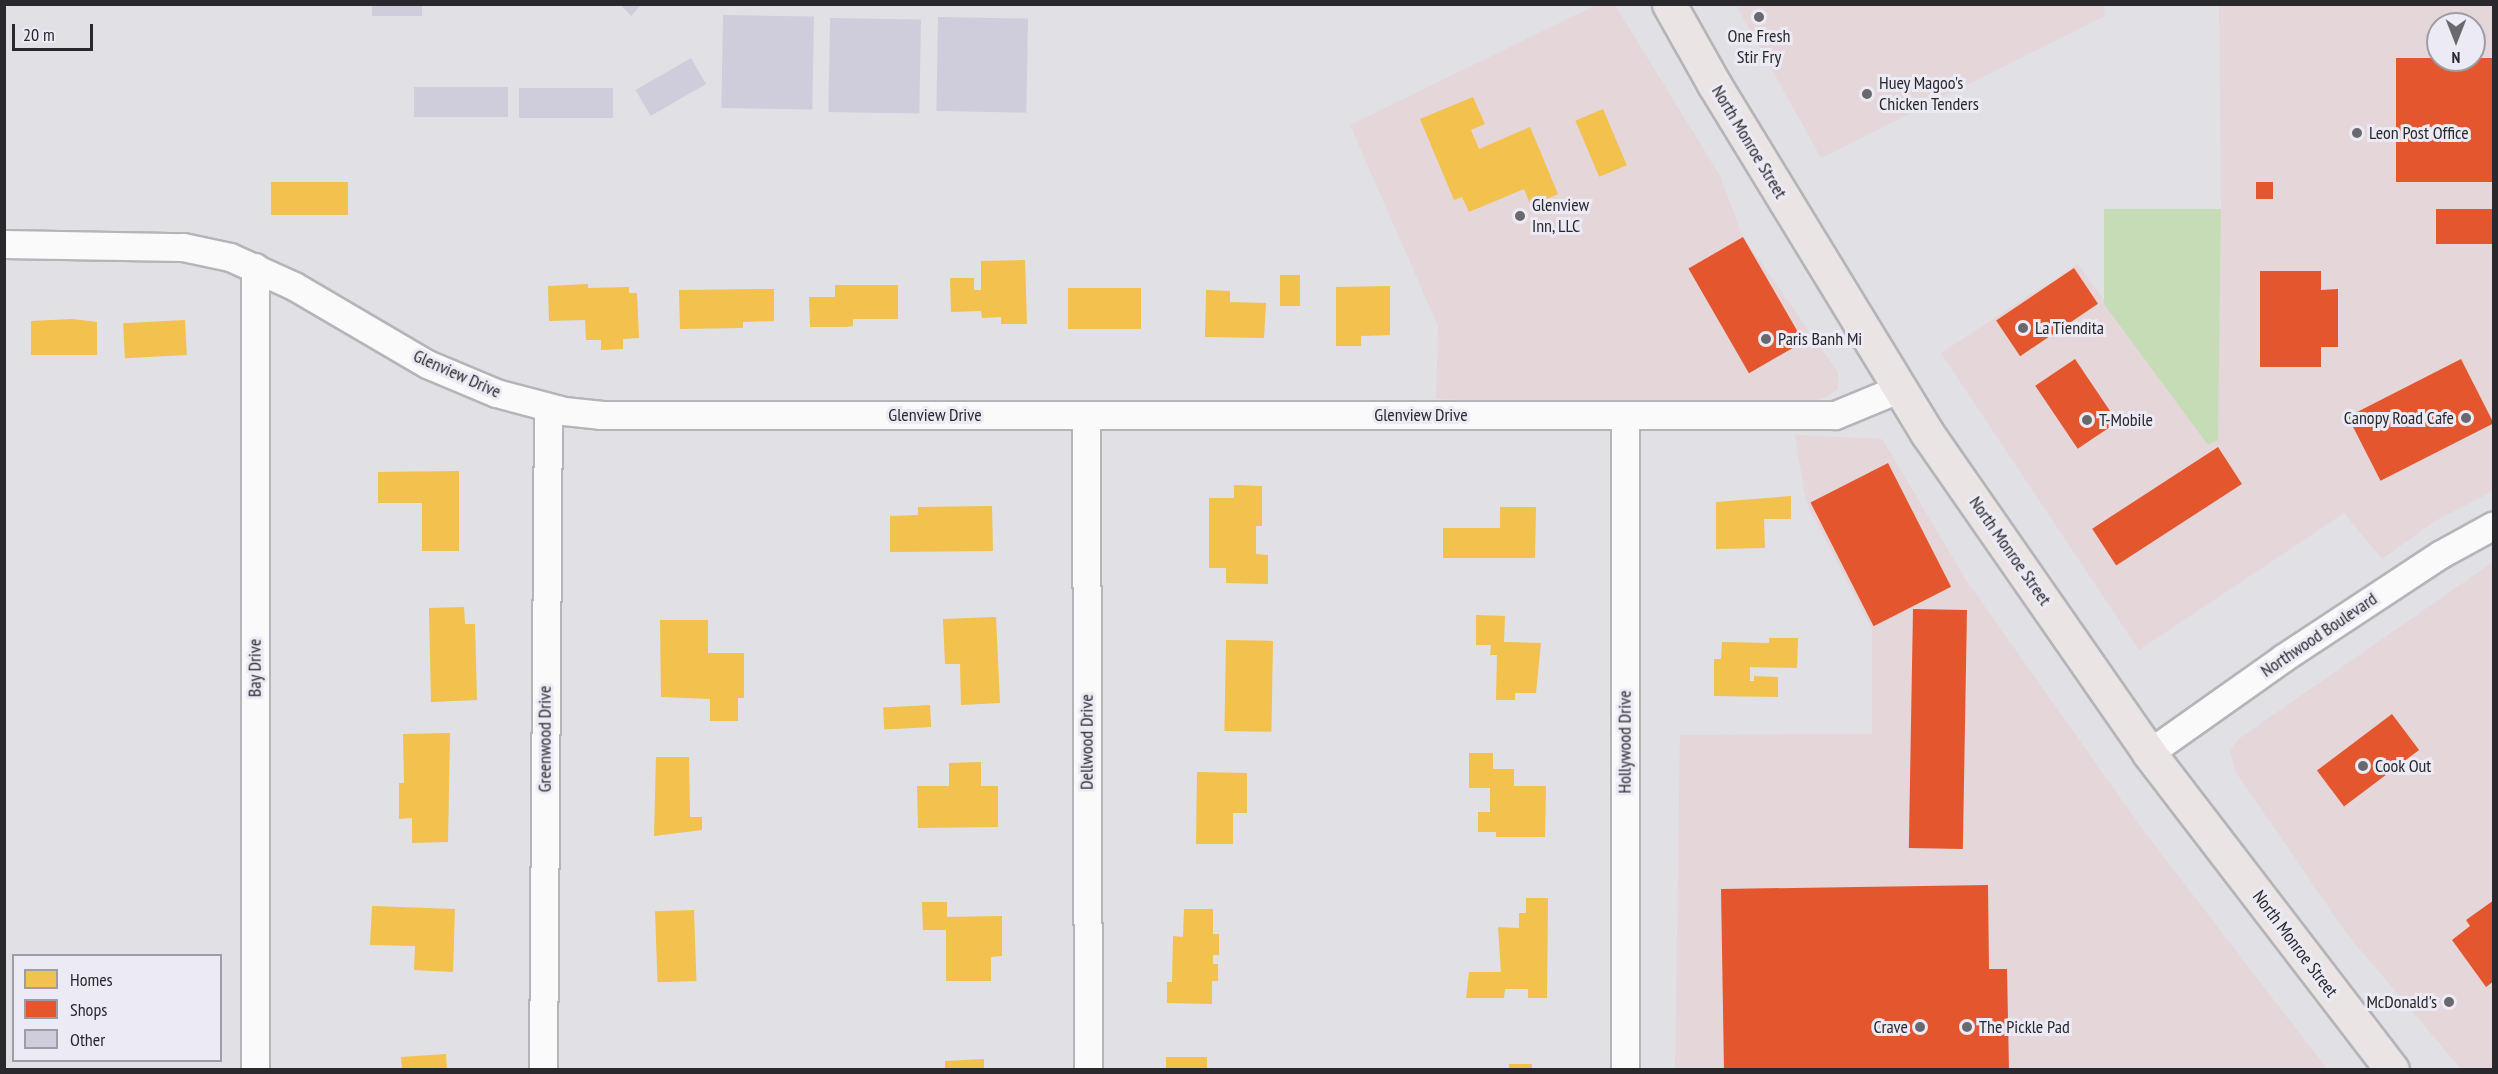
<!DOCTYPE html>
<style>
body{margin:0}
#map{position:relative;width:2498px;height:1074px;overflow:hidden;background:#e0e0e5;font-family:"PT Sans Narrow",sans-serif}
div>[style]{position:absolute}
.commercial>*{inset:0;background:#e4d6d9}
.green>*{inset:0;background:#c6dcb6}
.homes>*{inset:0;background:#f2c14e;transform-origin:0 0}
.shops>*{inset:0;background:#e4572e;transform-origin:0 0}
.building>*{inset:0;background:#cfcddc;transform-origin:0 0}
.roads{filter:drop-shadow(2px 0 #b5b5b9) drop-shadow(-2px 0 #b5b5b9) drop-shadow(0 2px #b5b5b9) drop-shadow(0 -2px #b5b5b9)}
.street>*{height:27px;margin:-13.5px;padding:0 13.5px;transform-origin:13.5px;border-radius:13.5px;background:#fafafb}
.primary>*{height:33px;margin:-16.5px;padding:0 16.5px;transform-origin:16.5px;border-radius:16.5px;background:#eae4e4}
.dots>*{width:16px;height:16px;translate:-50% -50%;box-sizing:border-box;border:3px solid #ebeaf5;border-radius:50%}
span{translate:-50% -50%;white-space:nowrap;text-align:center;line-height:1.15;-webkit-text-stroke:6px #ebeaf5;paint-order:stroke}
.poi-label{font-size:18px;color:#29292d}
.left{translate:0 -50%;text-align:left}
.right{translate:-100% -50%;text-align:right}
.street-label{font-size:18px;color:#29292d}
.frame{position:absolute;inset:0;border:6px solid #29292d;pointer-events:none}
.legend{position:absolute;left:12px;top:954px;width:210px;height:108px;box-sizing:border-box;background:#ebeaf5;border:2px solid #9d9da5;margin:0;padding:8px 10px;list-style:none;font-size:18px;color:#29292d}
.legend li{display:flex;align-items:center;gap:12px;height:30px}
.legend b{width:30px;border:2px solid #9d9da5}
.north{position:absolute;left:2426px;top:12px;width:60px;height:60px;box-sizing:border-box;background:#ebeaf5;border:2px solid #9d9da5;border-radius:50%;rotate:180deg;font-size:16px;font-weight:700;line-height:24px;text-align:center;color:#29292d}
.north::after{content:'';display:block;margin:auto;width:21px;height:27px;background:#69696d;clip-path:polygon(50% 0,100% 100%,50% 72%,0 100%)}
.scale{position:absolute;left:12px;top:24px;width:81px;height:27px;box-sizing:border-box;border:3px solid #29292d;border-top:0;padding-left:8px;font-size:18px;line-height:21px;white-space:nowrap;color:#29292d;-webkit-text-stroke:4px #ebeaf5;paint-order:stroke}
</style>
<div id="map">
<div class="commercial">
<i style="clip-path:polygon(1596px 5px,1615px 5px,1720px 176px,1743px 237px,1838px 372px,1838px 389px,1826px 397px,1809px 402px,1663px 405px,1436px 399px,1438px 326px,1350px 125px)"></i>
<i style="clip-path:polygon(1736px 5px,2105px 4px,2105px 5px,2104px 16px,1821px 158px)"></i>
<i style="clip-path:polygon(evenodd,2219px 5px,2493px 5px,2493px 491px,2435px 521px,2382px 559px,2344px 513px,2139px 650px,1941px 353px,2078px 264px,2208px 445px,2218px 440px,2221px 209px,2219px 5px,2438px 24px,2474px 24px,2474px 60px,2438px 60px,2438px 24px)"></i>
<i style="clip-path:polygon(1795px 435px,1882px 439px,1966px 580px,2143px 830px,2327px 1069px,1675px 1070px,1680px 735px,1872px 734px,1872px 629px,1806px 502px)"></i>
<i style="clip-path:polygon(2493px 562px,2493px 1069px,2461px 1069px,2347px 934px,2235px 771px,2230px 751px,2240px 738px)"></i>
</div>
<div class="green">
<i style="clip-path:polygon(2104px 209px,2221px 209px,2218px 440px,2208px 445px,2104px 304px)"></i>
</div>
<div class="homes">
<i style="clip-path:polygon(1473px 97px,1485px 124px,1471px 130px,1479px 149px,1530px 127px,1558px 194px,1531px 206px,1524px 189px,1469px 212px,1462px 197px,1454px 200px,1420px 119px)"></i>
<i style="left:1603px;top:109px;width:61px;height:30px;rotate:67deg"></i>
<i style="left:271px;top:182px;width:77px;height:33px"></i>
<i style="clip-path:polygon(1025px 260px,1027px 324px,1001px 324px,1001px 317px,982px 318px,981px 311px,951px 312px,950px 278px,974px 278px,974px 290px,981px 290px,981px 261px)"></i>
<i style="left:1280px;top:275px;width:20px;height:31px"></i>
<i style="clip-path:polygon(588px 284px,588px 288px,629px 287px,629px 293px,637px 293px,639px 338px,623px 339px,623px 349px,601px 350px,601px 340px,586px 340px,585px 320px,549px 321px,548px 286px)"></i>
<i style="clip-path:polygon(835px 285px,898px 285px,898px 319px,853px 319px,853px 326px,845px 327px,810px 327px,809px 297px,835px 297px)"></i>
<i style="clip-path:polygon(1390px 286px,1390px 335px,1361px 336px,1361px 346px,1336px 346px,1336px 287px)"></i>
<i style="left:1068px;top:288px;width:73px;height:41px"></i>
<i style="clip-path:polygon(774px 289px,774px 321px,743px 322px,743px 328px,680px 329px,679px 290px)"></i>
<i style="clip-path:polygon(1206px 290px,1230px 291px,1230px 302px,1266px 303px,1264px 338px,1205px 337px)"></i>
<i style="clip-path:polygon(73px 319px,97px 322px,97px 355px,31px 355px,31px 321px)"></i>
<i style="left:185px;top:320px;width:35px;height:62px;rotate:87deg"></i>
<i style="clip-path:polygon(459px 471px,459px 551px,422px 551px,422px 503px,378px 503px,378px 472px)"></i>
<i style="clip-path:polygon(1234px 485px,1262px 486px,1262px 526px,1256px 526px,1256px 554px,1268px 555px,1268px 584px,1226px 583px,1226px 568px,1209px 568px,1209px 498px,1234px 498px)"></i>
<i style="clip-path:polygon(1791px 496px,1791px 519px,1764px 519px,1765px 548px,1716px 549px,1716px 502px)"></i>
<i style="clip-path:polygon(992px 506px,993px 551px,890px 552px,890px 516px,918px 515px,918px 507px)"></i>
<i style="clip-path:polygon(1500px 507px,1536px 507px,1535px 558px,1443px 558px,1443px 528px,1500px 528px)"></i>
<i style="clip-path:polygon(464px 607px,465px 624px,475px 624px,477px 700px,431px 702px,429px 608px)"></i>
<i style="clip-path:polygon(1476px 615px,1505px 616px,1504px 642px,1541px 643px,1536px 693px,1515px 693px,1515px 700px,1496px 700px,1497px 655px,1490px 655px,1491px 645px,1476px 645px)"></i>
<i style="clip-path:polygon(996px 617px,1000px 703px,961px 705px,960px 664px,945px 664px,943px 619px)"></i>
<i style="clip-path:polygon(660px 620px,708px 620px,708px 653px,744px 653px,744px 698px,738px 698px,738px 721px,710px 721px,710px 699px,661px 697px)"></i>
<i style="clip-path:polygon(1769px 638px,1798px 638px,1797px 668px,1750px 667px,1750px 681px,1754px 681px,1754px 676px,1778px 677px,1778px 697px,1714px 696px,1714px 659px,1721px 659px,1722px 642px,1769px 643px)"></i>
<i style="left:1226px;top:640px;width:47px;height:91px;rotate:1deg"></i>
<i style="left:930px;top:705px;width:22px;height:47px;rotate:87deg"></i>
<i style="clip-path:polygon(450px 733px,448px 842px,412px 843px,412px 818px,399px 819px,399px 783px,404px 783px,403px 734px)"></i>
<i style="clip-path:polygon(1469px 753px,1493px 753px,1493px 769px,1514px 769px,1514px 786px,1546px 786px,1545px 837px,1496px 837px,1496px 832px,1478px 832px,1478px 812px,1490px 812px,1490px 788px,1469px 788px)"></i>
<i style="clip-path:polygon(656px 757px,689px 757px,690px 817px,702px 817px,702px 830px,654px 836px)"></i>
<i style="clip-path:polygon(981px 762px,981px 786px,998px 786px,998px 827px,918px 828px,917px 786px,949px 786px,949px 763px)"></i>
<i style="clip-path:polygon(1197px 772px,1247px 773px,1247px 813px,1233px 813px,1233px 844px,1196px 844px)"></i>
<i style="clip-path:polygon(1526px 898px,1548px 898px,1547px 998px,1528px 998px,1528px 989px,1505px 989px,1504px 998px,1466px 998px,1469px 972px,1501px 972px,1498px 927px,1519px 928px,1519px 913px,1526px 913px)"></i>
<i style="clip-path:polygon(922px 902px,947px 902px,947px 917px,1002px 916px,1002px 956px,991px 957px,991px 981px,946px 981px,946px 930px,923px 930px)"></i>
<i style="clip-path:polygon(372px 906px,455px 909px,453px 972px,414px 970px,415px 946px,370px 945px)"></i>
<i style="clip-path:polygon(1184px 909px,1213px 909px,1213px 934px,1219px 934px,1219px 955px,1213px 955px,1213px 964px,1218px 964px,1218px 981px,1212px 981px,1212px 1004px,1167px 1003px,1167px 982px,1172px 982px,1173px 936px,1183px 937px)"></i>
<i style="left:694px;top:910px;width:71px;height:39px;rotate:88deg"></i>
<i style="clip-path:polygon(446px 1054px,447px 1070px,402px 1070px,401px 1057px)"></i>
<i style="left:1166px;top:1057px;width:41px;height:13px"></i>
<i style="clip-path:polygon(984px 1059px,984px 1070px,945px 1070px,945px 1061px)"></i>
<i style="left:1509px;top:1064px;width:23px;height:6px"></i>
</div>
<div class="shops">
<i style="left:2396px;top:58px;width:98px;height:124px"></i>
<i style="left:2256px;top:182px;width:17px;height:17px"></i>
<i style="left:2436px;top:209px;width:58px;height:35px"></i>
<i style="left:1743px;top:237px;width:121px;height:63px;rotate:60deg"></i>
<i style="left:2074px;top:268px;width:43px;height:94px;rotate:56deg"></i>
<i style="clip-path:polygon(2260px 271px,2321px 271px,2321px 290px,2338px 289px,2338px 347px,2321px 347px,2321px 367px,2260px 367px)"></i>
<i style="left:2075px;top:359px;width:76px;height:48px;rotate:56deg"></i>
<i style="left:2461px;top:359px;width:72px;height:127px;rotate:63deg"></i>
<i style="left:2218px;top:447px;width:44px;height:150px;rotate:57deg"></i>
<i style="left:1888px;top:463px;width:139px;height:87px;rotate:63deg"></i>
<i style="left:1913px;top:609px;width:54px;height:239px;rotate:1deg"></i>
<i style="left:2392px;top:714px;width:45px;height:94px;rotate:53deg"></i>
<i style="clip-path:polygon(1988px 885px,1989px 969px,2007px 969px,2009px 1070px,1724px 1070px,1721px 889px)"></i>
<i style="clip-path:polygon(2494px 900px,2494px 981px,2486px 987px,2452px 940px,2470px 926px,2466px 920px)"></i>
</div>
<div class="building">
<i style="left:372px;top:4px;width:50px;height:12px"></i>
<i style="clip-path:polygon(620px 4px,642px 4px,631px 16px)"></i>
<i style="left:723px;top:15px;width:91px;height:93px;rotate:1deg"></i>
<i style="left:938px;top:17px;width:90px;height:94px;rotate:1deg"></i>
<i style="left:830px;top:18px;width:91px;height:94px;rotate:1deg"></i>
<i style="left:691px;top:58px;width:30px;height:64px;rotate:60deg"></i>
<i style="left:414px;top:87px;width:94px;height:30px"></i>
<i style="left:519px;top:88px;width:94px;height:30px"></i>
</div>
<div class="roads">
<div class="street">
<i style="left:4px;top:244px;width:179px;rotate:1deg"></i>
<i style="left:183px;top:247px;width:48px;rotate:12deg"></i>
<i style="left:230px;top:257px;width:70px;rotate:24.4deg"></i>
<i style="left:294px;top:286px;width:154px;rotate:30.4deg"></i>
<i style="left:427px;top:364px;width:75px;rotate:22.8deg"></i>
<i style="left:496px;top:393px;width:70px;rotate:14.8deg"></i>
<i style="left:564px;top:411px;width:36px;rotate:6deg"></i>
<i style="left:600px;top:415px;width:1235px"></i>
<i style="left:1835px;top:415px;width:68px;rotate:-22.4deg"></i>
<i style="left:255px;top:267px;width:803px;rotate:90deg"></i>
<i style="left:1086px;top:415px;width:655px;rotate:89.83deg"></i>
<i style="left:1625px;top:415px;width:655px;rotate:90deg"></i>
<i style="left:2149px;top:753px;width:164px;rotate:-35.3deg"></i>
<i style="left:2283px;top:658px;width:189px;rotate:-33.4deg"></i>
<i style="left:2441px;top:554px;width:60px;rotate:-28.7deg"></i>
<i style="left:543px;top:1070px;width:662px;rotate:-89.57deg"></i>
</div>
<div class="primary">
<i style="left:1669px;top:4px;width:92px;rotate:60.6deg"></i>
<i style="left:1714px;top:84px;width:409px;rotate:58.6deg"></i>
<i style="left:1927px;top:433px;width:389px;rotate:55.2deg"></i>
<i style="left:2149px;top:753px;width:399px;rotate:52.5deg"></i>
</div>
</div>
<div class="dots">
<i style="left:1759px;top:17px;background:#69696d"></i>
<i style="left:1867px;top:94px;background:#69696d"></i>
<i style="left:2357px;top:133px;background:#69696d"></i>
<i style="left:1520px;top:216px;background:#69696d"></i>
<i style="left:2023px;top:328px;background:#69696d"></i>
<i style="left:1766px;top:339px;background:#69696d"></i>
<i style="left:2466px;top:418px;background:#69696d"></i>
<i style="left:2087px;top:420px;background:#69696d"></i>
<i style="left:2363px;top:766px;background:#69696d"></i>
<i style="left:2449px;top:1002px;background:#69696d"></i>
<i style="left:1920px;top:1027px;background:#69696d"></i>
<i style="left:1967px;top:1027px;background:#69696d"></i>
</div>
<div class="poi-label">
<span style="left:1759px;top:47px">One Fresh<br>Stir Fry</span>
<span class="left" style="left:1879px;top:94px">Huey Magoo's<br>Chicken Tenders</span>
<span class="left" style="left:2369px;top:133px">Leon Post Office</span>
<span class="left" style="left:1532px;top:216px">Glenview<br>Inn, LLC</span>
<span class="left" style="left:2035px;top:328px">La Tiendita</span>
<span class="left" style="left:1778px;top:339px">Paris Banh Mi</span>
<span class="right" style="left:2454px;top:418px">Canopy Road Cafe</span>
<span class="left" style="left:2099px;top:420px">T-Mobile</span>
<span class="left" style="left:2375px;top:766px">Cook Out</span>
<span class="right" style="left:2437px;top:1002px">McDonald's</span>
<span class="right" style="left:1908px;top:1027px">Crave</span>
<span class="left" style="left:1979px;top:1027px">The Pickle Pad</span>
</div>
<div class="street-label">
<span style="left:1749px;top:142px;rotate:59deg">North Monroe Street</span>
<span style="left:457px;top:374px;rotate:24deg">Glenview Drive</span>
<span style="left:935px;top:415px">Glenview Drive</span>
<span style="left:1421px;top:415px">Glenview Drive</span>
<span style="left:2010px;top:551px;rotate:55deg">North Monroe Street</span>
<span style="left:2319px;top:635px;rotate:-34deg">Northwood Boulevard</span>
<span style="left:255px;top:668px;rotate:-90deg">Bay Drive</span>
<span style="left:545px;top:739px;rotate:-90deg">Greenwood Drive</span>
<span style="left:1087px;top:742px;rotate:-90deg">Dellwood Drive</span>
<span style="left:1625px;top:742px;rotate:-90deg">Hollywood Drive</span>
<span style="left:2295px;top:944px;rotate:53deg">North Monroe Street</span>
</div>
<div class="frame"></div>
<ul class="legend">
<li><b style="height:16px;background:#f2c14e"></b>Homes</li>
<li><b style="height:16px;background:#e4572e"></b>Shops</li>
<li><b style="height:16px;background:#cfcddc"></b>Other</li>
</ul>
<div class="north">N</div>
<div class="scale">20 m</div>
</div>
